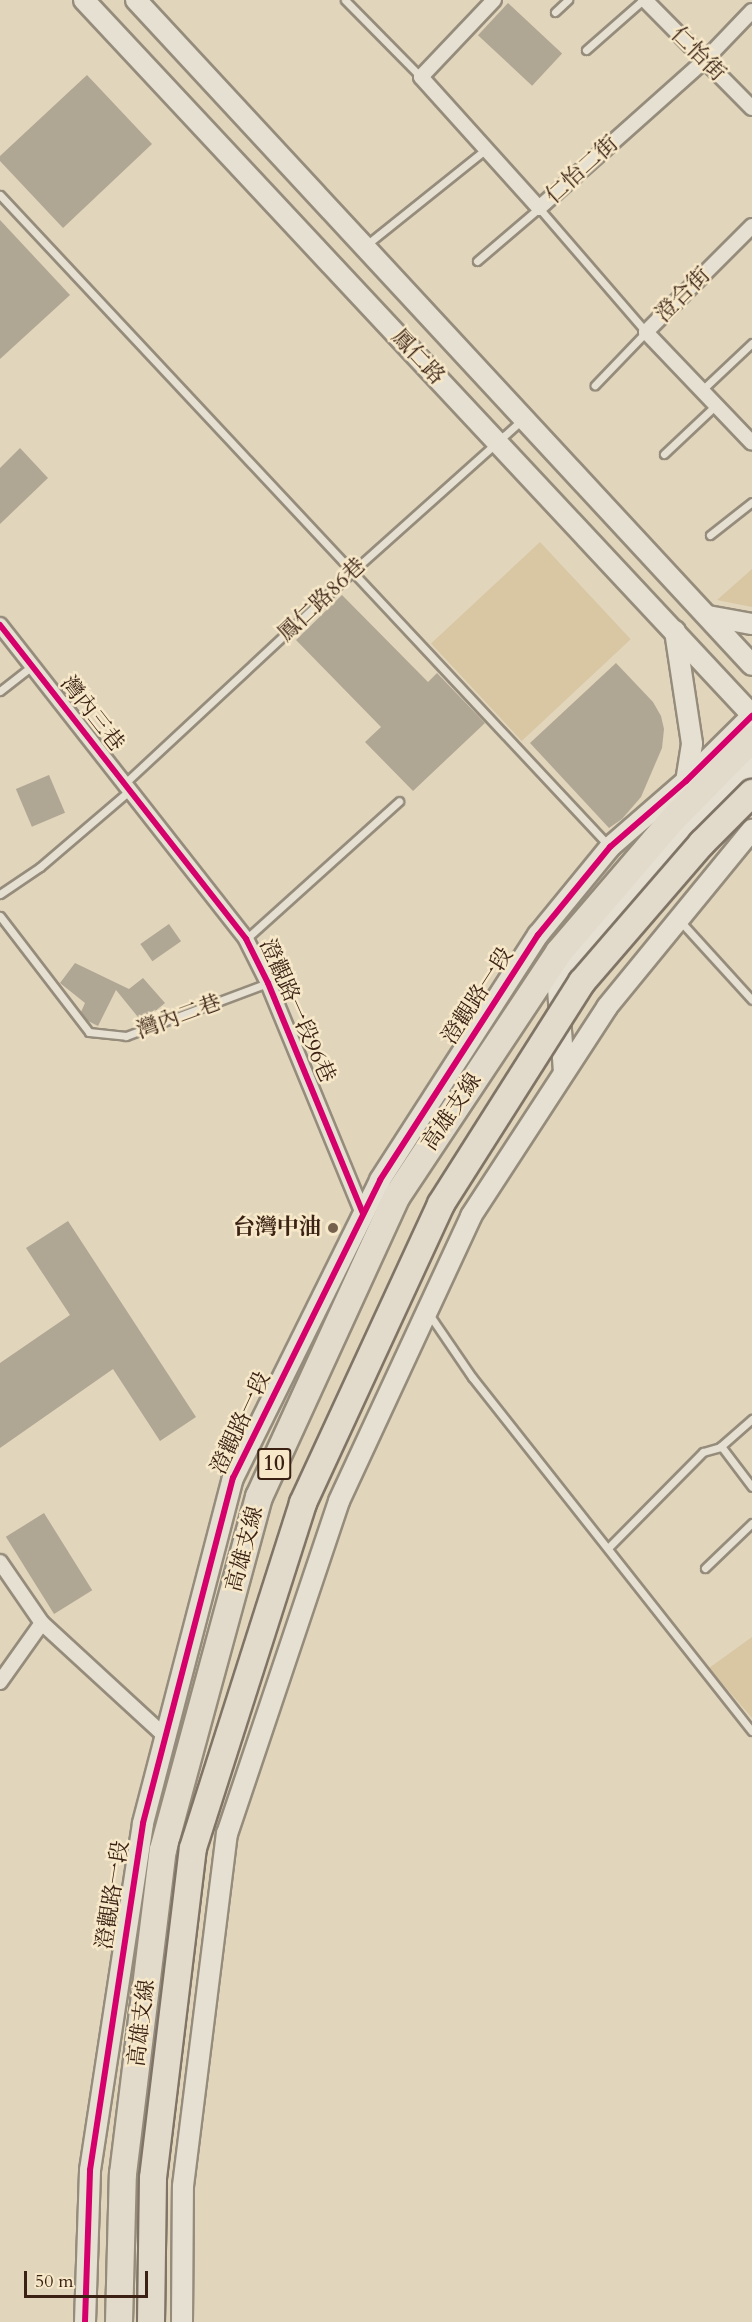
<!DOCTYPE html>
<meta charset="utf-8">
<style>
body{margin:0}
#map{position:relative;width:752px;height:2322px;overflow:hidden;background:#e1d5bb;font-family:Cardo,"Noto Serif TC",serif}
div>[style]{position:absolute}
.green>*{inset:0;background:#d9c7a4;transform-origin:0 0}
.building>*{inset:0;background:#b0a694;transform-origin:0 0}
.roads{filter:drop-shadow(2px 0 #968c7c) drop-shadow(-2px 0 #968c7c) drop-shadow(0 2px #968c7c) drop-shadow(0 -2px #968c7c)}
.lane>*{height:7px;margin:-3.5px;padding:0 3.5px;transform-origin:3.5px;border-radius:3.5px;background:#e6e0d3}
.street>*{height:14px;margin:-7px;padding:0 7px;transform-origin:7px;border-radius:7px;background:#e6e0d3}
.secondary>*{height:20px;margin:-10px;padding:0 10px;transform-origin:10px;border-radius:10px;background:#e6e0d3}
.highway>*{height:26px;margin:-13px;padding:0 13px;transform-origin:13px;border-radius:13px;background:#e2dbcb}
.bridges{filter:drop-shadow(2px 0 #7f7466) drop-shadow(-2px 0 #7f7466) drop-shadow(0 2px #7f7466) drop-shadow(0 -2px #7f7466)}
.highway-bridge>*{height:26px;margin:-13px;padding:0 13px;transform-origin:13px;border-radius:13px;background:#e2dbcb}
.cycleway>*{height:6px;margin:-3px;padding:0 3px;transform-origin:3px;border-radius:3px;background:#d6006c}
.dots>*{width:16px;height:16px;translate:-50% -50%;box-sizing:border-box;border:3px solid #f6e8c8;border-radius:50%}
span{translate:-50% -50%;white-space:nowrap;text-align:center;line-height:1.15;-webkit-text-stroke:5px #f6e8c8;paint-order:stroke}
.shield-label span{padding:2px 4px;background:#f6e8c8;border:2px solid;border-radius:4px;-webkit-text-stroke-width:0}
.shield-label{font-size:21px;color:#3b2114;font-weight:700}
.street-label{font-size:22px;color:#3b2114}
.poi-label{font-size:22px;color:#3b2114;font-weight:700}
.right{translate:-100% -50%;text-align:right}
.scale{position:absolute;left:24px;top:2271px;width:124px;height:27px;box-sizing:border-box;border:3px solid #3b2114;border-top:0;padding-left:8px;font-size:18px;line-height:21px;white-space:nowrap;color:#3b2114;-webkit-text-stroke:4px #f6e8c8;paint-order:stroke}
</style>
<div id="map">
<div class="green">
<i style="left:540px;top:542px;width:133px;height:149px;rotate:47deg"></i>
<i style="clip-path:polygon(752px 569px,752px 607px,717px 600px)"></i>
<i style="clip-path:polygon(752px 1637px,752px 1718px,709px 1668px)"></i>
</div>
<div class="building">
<i style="left:508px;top:3px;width:74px;height:44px;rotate:43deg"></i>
<i style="clip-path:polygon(87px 75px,152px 144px,63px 228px,0 161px,0 156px)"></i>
<i style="clip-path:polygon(0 220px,70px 295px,0 359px)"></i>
<i style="clip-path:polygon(20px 448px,48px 478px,0 524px,0 468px)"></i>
<i style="clip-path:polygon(342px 595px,428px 682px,437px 673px,485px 723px,413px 791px,365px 742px,381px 727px,296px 640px)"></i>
<i style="clip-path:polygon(616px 663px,653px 702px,661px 716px,664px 729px,662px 748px,641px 797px,622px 819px,609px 828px,530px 743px)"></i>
<i style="left:49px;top:775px;width:41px;height:36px;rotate:67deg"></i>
<i style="left:169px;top:924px;width:21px;height:35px;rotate:55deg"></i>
<i style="clip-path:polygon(75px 963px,129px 989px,143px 978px,165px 1003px,142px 1022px,116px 990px,98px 1026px,88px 1021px,81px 1012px,85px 1003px,60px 983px)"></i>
<i style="clip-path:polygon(68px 1221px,196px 1417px,160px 1441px,113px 1369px,0 1448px,0 1363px,70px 1315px,26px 1248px)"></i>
<i style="left:44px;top:1513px;width:91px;height:45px;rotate:58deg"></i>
</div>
<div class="roads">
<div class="lane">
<i style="left:345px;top:0;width:108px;rotate:45.4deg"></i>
<i style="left:555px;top:12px;width:18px;rotate:-43deg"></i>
<i style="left:586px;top:50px;width:76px;rotate:-41.3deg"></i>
<i style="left:0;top:195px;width:891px;rotate:46.91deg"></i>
<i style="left:365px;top:246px;width:154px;rotate:-38.7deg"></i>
<i style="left:477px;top:261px;width:82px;rotate:-40.5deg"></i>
<i style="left:539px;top:208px;width:164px;rotate:49.2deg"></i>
<i style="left:646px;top:332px;width:74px;rotate:133.9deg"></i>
<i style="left:701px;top:391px;width:70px;rotate:-43.3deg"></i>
<i style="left:664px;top:454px;width:70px;rotate:-43.3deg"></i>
<i style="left:710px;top:535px;width:53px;rotate:-38.2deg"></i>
<i style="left:0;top:691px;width:41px;rotate:-38deg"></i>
<i style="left:124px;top:784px;width:313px;rotate:-42.9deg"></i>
<i style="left:353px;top:571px;width:227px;rotate:-41.8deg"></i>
<i style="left:0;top:894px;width:48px;rotate:-34deg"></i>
<i style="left:40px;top:867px;width:117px;rotate:-40.5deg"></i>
<i style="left:0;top:916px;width:146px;rotate:52.5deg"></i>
<i style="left:89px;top:1032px;width:37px;rotate:6deg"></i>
<i style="left:126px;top:1036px;width:152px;rotate:-20.5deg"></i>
<i style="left:681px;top:922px;width:105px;rotate:47.7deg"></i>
<i style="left:246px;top:939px;width:206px;rotate:-42deg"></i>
<i style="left:429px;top:1314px;width:76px;rotate:55.7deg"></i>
<i style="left:472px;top:1377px;width:451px;rotate:51.7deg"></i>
<i style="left:721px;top:1446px;width:51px;rotate:52.9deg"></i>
<i style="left:608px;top:1548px;width:135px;rotate:-45.3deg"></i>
<i style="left:703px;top:1452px;width:18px;rotate:-16deg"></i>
<i style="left:720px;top:1447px;width:43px;rotate:-41.2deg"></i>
<i style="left:705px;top:1568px;width:65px;rotate:-43.8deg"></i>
</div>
<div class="street">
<i style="left:494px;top:0;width:106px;rotate:133.5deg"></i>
<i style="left:421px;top:77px;width:176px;rotate:48deg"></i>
<i style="left:539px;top:208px;width:222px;rotate:-41.7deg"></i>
<i style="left:705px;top:60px;width:68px;rotate:-46.2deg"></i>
<i style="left:645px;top:0;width:152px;rotate:45.3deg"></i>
<i style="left:752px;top:226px;width:150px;rotate:135deg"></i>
<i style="left:646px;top:332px;width:153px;rotate:46.3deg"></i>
<i style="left:0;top:625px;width:399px;rotate:51.9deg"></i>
<i style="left:246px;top:939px;width:49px;rotate:63.4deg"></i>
<i style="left:268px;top:983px;width:249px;rotate:67.6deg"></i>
<i style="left:0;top:1562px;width:74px;rotate:55.5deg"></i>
<i style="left:42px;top:1623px;width:166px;rotate:42.6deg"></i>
<i style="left:0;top:1682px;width:72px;rotate:-54.6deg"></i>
</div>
<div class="secondary">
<i style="left:84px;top:0;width:978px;rotate:46.95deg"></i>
<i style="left:136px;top:0;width:906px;rotate:47.19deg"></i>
<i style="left:708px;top:616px;width:45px;rotate:10.3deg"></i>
<i style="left:675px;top:631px;width:114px;rotate:81.4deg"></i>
<i style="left:692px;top:744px;width:37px;rotate:99deg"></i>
<i style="left:564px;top:1072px;width:83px;rotate:-94.1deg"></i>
<i style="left:558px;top:989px;width:127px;rotate:-51.1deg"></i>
<i style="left:638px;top:890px;width:168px;rotate:-47.2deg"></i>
<i style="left:85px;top:2322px;width:152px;rotate:-88.1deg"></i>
<i style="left:90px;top:2170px;width:351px;rotate:-81.3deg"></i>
<i style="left:143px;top:1823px;width:357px;rotate:-75.4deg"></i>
<i style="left:233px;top:1478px;width:332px;rotate:-63.7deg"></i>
<i style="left:380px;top:1180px;width:292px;rotate:-57.2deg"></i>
<i style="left:538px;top:935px;width:114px;rotate:-50.7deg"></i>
<i style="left:610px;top:847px;width:101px;rotate:-41deg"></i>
<i style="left:686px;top:781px;width:93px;rotate:-44.6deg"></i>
<i style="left:182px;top:2322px;width:136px;rotate:-89.6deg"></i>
<i style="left:183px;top:2186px;width:355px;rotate:-82.9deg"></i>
<i style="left:227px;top:1834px;width:351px;rotate:-71.4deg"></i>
<i style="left:339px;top:1501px;width:314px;rotate:-65.1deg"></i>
<i style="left:471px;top:1216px;width:249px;rotate:-56.9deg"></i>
<i style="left:607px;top:1007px;width:229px;rotate:-50.7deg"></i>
</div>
<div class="highway">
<i style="left:119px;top:2322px;width:148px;rotate:-88.5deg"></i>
<i style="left:123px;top:2174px;width:326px;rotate:-83deg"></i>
<i style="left:163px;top:1850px;width:366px;rotate:-74.8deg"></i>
<i style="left:259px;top:1497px;width:331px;rotate:-65.4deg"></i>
<i style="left:397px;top:1196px;width:293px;rotate:-56.4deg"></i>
<i style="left:559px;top:952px;width:177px;rotate:-49.4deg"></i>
<i style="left:674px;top:818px;width:111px;rotate:-45.4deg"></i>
</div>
</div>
<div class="bridges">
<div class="highway-bridge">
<i style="left:151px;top:2322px;width:144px;rotate:-89.2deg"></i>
<i style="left:153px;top:2178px;width:332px;rotate:-83.1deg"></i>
<i style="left:193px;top:1848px;width:362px;rotate:-72.3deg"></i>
<i style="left:303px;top:1503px;width:329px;rotate:-65.2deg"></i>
<i style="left:441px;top:1204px;width:263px;rotate:-57.6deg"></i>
<i style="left:582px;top:982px;width:184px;rotate:-49.2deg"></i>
<i style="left:702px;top:843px;width:71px;rotate:-45deg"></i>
</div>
</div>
<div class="cycleway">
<i style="left:0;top:625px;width:399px;rotate:51.9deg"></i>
<i style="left:246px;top:939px;width:49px;rotate:63.4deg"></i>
<i style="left:268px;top:983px;width:249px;rotate:67.6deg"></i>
<i style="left:85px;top:2322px;width:152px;rotate:-88.1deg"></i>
<i style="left:90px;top:2170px;width:351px;rotate:-81.3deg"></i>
<i style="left:143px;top:1823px;width:357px;rotate:-75.4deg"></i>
<i style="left:233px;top:1478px;width:332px;rotate:-63.7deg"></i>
<i style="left:380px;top:1180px;width:292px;rotate:-57.2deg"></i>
<i style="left:538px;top:935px;width:114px;rotate:-50.7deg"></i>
<i style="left:610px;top:847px;width:101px;rotate:-41deg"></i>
<i style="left:686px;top:781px;width:93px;rotate:-44.6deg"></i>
</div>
<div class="dots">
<i style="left:333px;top:1228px;background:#75604e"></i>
</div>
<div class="shield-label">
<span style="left:274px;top:1464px">10</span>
</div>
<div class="street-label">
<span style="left:698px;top:54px;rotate:45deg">仁怡街</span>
<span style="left:582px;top:170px;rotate:-42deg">仁怡二街</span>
<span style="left:683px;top:295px;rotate:-45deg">澄合街</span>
<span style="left:418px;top:357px;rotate:47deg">鳳仁路</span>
<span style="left:322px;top:600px;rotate:-43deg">鳳仁路86巷</span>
<span style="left:92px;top:714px;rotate:52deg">灣內三巷</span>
<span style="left:478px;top:996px;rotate:-57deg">澄觀路一段</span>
<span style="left:297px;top:1011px;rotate:66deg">澄觀路一段96巷</span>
<span style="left:179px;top:1017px;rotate:-20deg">灣內二巷</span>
<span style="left:452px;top:1112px;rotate:-56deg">高雄支線</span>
<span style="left:241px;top:1423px;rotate:-65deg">澄觀路一段</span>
<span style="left:245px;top:1549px;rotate:-75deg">高雄支線</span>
<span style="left:113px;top:1895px;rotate:-81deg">澄觀路一段</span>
<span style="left:142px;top:2023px;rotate:-83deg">高雄支線</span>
</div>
<div class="poi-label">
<span class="right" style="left:321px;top:1228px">台灣中油</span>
</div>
<div class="scale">50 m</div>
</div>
